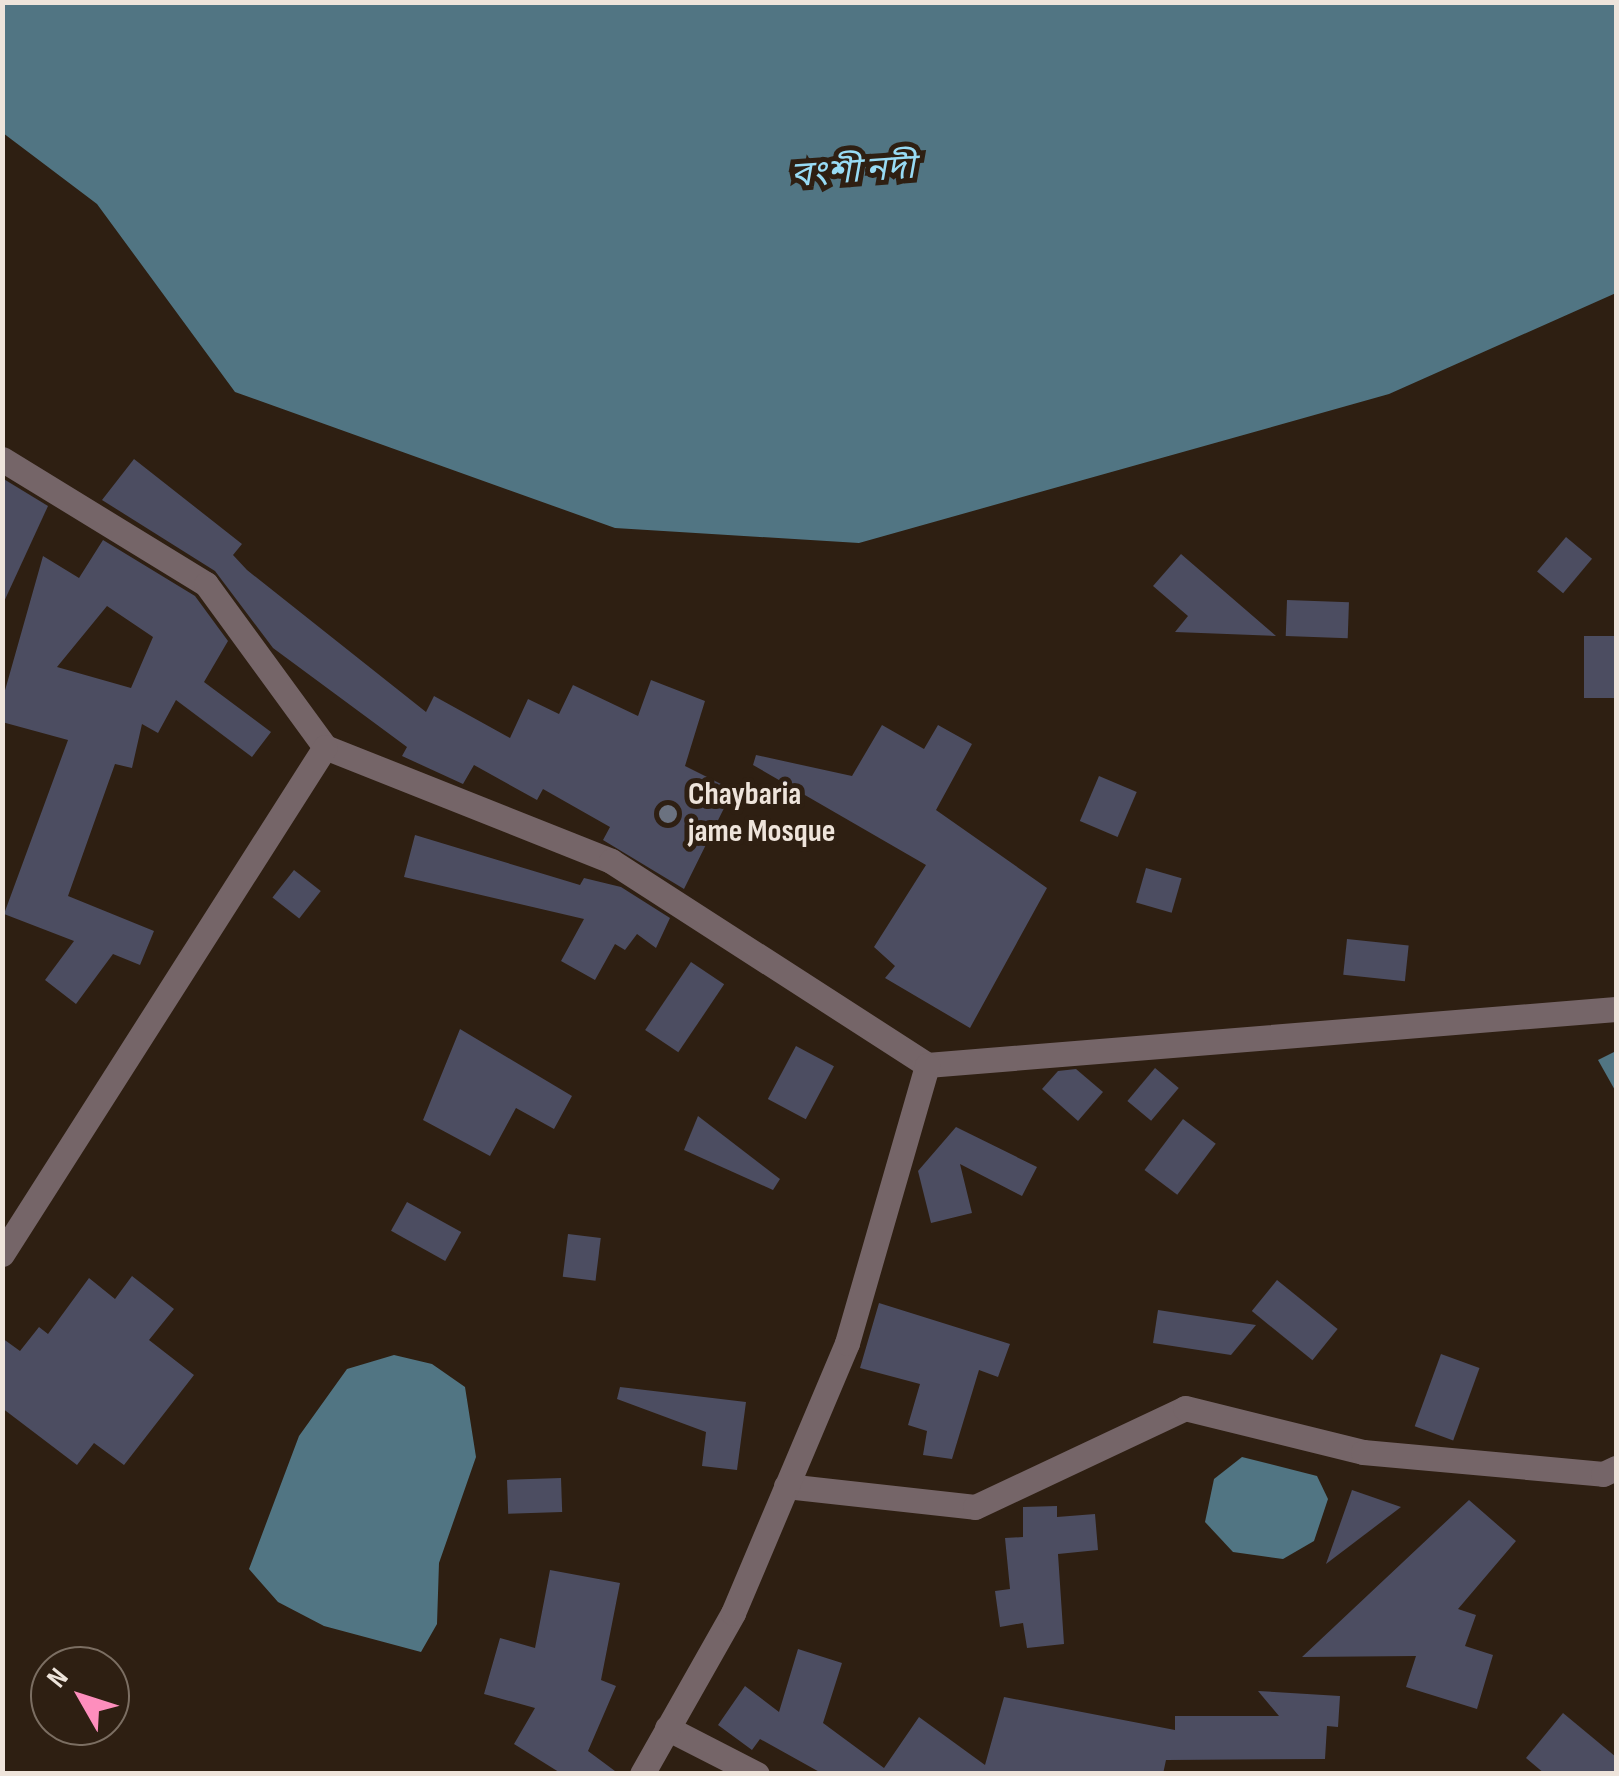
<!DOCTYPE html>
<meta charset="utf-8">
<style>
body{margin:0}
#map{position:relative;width:1619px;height:1776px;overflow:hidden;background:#2e1f12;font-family:"Sofia Sans Condensed","Noto Sans Bengali",sans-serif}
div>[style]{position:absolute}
.water>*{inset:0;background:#517583}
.building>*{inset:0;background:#4c4d61;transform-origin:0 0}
.minor>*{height:25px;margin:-12.5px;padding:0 12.5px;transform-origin:12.5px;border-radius:12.5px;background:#756568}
.dots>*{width:28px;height:28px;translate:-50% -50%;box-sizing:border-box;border:5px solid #2e1f12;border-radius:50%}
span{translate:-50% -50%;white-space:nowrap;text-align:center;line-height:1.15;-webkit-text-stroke:10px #2e1f12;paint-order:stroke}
.poi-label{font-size:32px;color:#eee4db;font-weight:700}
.left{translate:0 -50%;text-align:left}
.water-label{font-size:35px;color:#98dbf4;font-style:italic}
.frame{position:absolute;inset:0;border:5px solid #eee4db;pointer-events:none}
.north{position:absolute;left:30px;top:1646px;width:100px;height:100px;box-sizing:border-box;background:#2e1f12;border:2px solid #7b6e62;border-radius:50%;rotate:309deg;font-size:28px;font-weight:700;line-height:40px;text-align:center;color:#eee4db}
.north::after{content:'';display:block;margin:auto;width:35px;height:45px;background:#fe8ebd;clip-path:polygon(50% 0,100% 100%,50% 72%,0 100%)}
</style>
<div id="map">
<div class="water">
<i style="clip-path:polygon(3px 2px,1616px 3px,1616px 293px,1389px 394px,859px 543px,615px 528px,235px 392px,97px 204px,3px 133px)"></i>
<i style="clip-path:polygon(1616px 1051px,1616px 1092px,1598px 1060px)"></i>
<i style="clip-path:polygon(394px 1355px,432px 1364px,465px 1387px,476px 1457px,439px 1563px,437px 1624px,421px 1652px,324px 1626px,278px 1602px,249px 1569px,299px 1436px,347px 1369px)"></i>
<i style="clip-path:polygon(1242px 1457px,1317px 1476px,1328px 1499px,1314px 1541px,1283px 1559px,1233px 1552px,1205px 1522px,1214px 1479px)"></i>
</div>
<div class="building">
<i style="clip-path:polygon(134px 459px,242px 544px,233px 555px,247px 570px,426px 712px,434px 696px,510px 738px,528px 699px,559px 714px,573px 685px,638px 716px,651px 680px,705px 701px,685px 766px,733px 790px,684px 889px,603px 840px,610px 827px,543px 789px,537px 800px,474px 765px,463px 784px,402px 756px,407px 747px,273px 648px,215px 571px,102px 500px)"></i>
<i style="clip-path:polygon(2px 478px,48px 506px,2px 606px)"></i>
<i style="left:1566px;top:537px;width:34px;height:45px;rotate:40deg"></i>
<i style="clip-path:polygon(evenodd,103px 540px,195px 596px,228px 641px,204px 682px,271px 732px,252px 757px,176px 700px,158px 733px,142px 724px,132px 768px,115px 764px,68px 896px,154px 931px,140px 965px,113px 954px,76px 1004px,45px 980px,74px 941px,4px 914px,68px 740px,2px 722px,2px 701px,43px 556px,79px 578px,103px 540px,107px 606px,153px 637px,131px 688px,57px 667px,107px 606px)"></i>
<i style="clip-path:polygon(1181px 554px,1276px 636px,1175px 632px,1188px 616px,1153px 586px)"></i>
<i style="left:1287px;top:600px;width:62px;height:36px;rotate:2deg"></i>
<i style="left:1584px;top:636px;width:32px;height:62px"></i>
<i style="clip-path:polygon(882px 725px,924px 749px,938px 725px,972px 744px,936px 810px,1047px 888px,970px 1028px,885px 978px,895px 966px,874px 947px,926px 865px,753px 765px,756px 755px,852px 776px)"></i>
<i style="left:1099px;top:776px;width:41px;height:49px;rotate:23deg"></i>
<i style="clip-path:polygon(415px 835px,580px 885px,584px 878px,621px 887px,670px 918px,656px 948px,637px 934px,625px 950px,615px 944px,595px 980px,561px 961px,584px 919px,404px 877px)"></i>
<i style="left:1146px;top:868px;width:37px;height:36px;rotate:16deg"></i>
<i style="left:294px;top:870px;width:34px;height:35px;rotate:38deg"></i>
<i style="left:1347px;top:939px;width:62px;height:36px;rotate:6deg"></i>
<i style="left:691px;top:962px;width:40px;height:82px;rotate:34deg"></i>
<i style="clip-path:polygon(460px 1029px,572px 1096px,554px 1129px,516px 1108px,490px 1156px,423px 1120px)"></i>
<i style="left:796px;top:1046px;width:43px;height:60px;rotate:28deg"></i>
<i style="left:1155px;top:1068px;width:31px;height:43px;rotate:40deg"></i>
<i style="clip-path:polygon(1076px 1069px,1103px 1092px,1078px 1121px,1042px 1089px,1058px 1071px)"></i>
<i style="clip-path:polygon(698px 1116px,780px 1179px,773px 1190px,684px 1150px)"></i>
<i style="left:1183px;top:1119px;width:41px;height:64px;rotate:37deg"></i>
<i style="clip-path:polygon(956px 1127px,1037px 1167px,1022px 1196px,960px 1164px,972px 1213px,931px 1223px,918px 1171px)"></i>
<i style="left:407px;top:1202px;width:62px;height:33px;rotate:29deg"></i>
<i style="left:568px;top:1234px;width:33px;height:43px;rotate:7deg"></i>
<i style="clip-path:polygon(132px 1276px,174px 1309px,149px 1340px,194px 1375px,124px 1465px,94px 1443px,77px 1465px,2px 1408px,2px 1338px,20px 1351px,39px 1327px,48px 1334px,89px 1278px,115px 1299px)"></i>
<i style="left:1277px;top:1280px;width:78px;height:40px;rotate:39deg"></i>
<i style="clip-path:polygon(879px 1303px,1010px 1344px,998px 1377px,979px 1370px,952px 1459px,923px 1455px,927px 1431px,908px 1425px,920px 1384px,860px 1368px)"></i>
<i style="clip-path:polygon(1158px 1310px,1256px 1325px,1231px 1355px,1153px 1343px)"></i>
<i style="left:1441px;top:1354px;width:41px;height:77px;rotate:20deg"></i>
<i style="clip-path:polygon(620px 1387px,746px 1402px,737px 1470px,702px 1466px,706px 1432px,617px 1399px)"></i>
<i style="left:561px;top:1478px;width:34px;height:54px;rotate:88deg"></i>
<i style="clip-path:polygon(1352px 1490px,1401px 1507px,1326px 1564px)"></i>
<i style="clip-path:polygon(1469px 1500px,1516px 1541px,1458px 1609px,1476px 1615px,1465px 1646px,1493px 1655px,1477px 1709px,1406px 1687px,1416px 1656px,1302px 1657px)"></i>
<i style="clip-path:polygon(1057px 1506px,1057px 1517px,1095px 1514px,1098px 1550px,1058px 1554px,1064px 1644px,1027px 1648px,1023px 1623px,1000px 1627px,995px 1591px,1010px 1589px,1005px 1538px,1023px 1537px,1023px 1507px)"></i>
<i style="clip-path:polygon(550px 1570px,620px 1583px,601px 1680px,616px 1686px,588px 1751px,619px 1774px,562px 1774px,514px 1744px,535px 1708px,484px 1694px,500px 1638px,535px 1648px)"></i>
<i style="clip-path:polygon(798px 1649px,842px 1663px,823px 1723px,884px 1768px,919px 1717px,985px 1765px,1004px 1697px,1175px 1730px,1175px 1716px,1279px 1716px,1258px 1691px,1340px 1696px,1338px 1727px,1327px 1726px,1325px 1759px,1166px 1760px,1163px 1774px,823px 1774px,760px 1739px,752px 1750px,718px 1725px,745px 1686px,779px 1712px)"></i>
<i style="clip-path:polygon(1563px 1713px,1616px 1757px,1616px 1774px,1545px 1774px,1526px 1758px)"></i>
</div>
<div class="minor">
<i style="left:2px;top:459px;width:239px;rotate:31.5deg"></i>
<i style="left:206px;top:584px;width:202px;rotate:53.9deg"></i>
<i style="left:325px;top:747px;width:308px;rotate:21.7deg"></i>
<i style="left:611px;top:861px;width:376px;rotate:32.8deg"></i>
<i style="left:927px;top:1065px;width:691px;rotate:-4.65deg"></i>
<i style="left:2px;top:1254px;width:601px;rotate:-57.5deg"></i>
<i style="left:786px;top:1486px;width:190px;rotate:6.3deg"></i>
<i style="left:975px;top:1507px;width:232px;rotate:-25.2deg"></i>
<i style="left:1185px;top:1408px;width:183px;rotate:13.9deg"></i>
<i style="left:1363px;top:1452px;width:241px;rotate:5.2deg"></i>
<i style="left:1603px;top:1474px;width:14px;rotate:-25deg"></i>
<i style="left:667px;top:1728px;width:101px;rotate:27.1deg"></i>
<i style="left:642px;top:1774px;width:185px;rotate:-60.5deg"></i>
<i style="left:733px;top:1613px;width:293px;rotate:-67.1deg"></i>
<i style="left:847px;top:1343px;width:289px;rotate:-73.9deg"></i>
</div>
<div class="dots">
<i style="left:668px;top:814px;background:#6b7280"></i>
</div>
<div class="poi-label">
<span class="left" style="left:688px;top:814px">Chaybaria<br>jame Mosque</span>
</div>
<div class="water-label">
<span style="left:853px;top:172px;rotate:-4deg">বংশী নদী</span>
</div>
<div class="frame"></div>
<div class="north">N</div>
</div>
